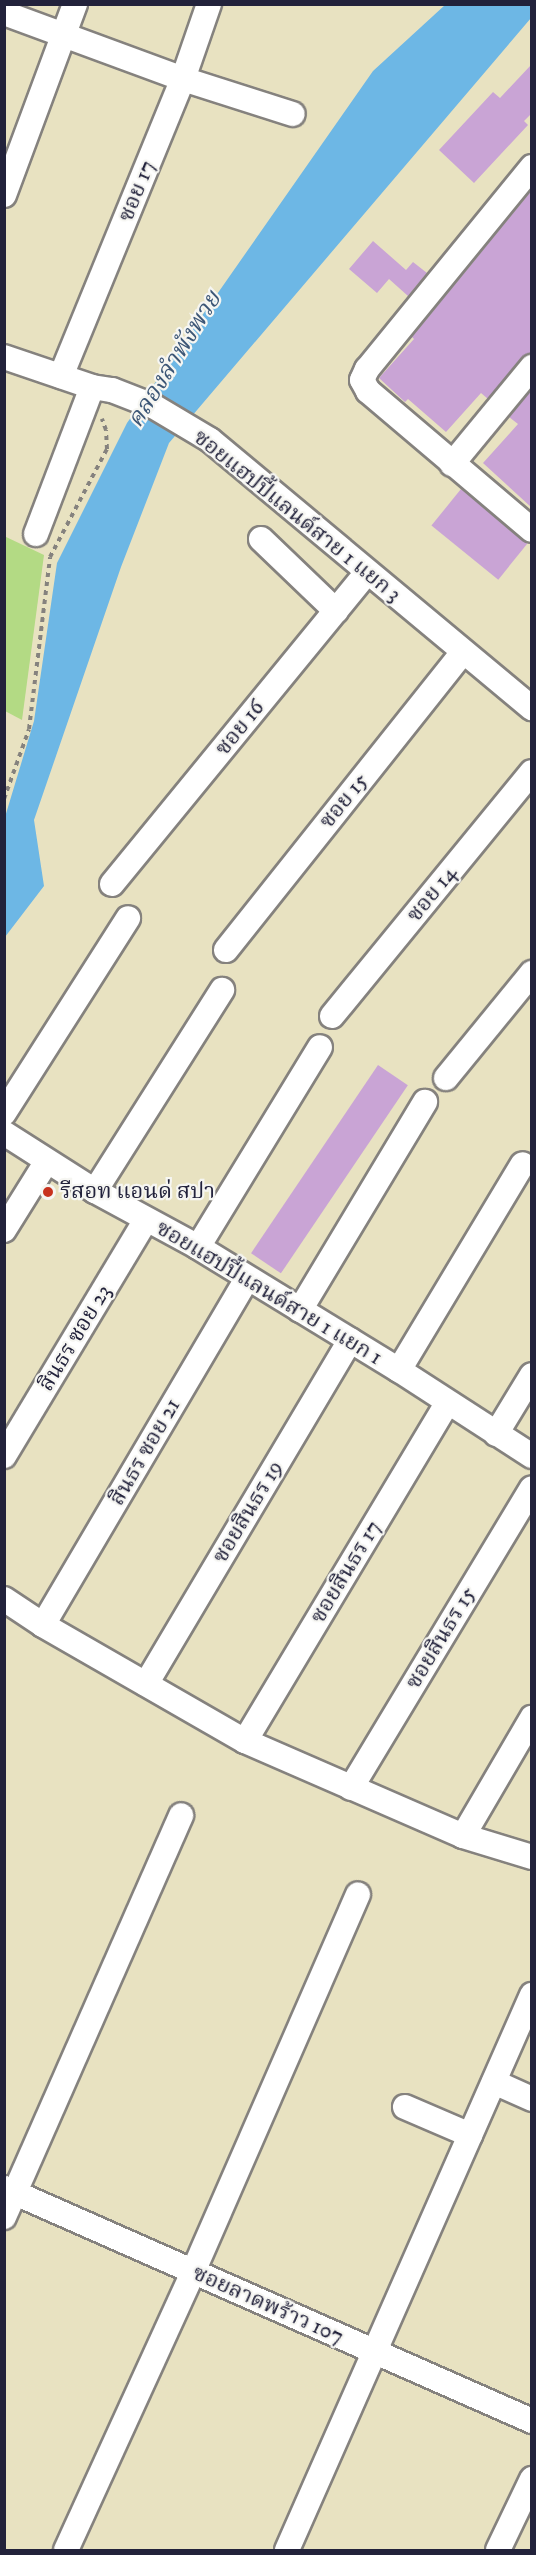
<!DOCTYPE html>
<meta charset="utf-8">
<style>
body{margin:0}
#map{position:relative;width:536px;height:2555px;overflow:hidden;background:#e8e2c1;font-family:"IM FELL DW Pica","Noto Serif Thai",serif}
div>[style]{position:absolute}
.green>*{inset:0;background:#b3da84}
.water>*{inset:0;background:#6db7e5}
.building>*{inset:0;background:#c9a4d5;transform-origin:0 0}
.path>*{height:4px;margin-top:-2px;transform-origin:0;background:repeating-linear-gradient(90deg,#85827e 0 4.5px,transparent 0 9px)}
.roads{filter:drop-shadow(2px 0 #85827e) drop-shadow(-2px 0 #85827e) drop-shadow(0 2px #85827e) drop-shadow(0 -2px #85827e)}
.minor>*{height:24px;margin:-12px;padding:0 12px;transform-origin:12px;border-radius:12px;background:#fff}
.dots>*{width:16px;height:16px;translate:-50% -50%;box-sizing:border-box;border:3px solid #f6f6f2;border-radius:50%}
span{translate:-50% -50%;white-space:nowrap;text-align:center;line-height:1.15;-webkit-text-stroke:4.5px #f6f6f2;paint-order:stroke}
.street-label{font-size:22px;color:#22223b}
.poi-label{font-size:22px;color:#22223b}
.left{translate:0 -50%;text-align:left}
.water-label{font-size:24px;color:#3c5676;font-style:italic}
.frame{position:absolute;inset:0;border:6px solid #22223b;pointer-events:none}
</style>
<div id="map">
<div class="green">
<i style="clip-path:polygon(4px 536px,44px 555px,22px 720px,5px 711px)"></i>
</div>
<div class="water">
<i style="clip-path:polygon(445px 5px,531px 5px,531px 18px,169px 443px,121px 567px,34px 820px,44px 886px,5px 937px,5px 817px,34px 721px,57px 563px,127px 423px,373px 71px)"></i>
</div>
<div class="building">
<i style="clip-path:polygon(531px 65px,531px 114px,524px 121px,528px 125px,474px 183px,439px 150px,493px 92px,500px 98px)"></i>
<i style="clip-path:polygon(531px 191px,531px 353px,521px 358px,488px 399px,481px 393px,446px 432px,408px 399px,405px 402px,379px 378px,414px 339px,412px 337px)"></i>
<i style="clip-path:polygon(373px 241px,406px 270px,413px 262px,427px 273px,408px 296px,389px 279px,377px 293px,349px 269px)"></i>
<i style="clip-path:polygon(531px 390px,531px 507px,483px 463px,518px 424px,509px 417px)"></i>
<i style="left:461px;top:489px;width:86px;height:47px;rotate:39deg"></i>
<i style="left:378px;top:1065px;width:36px;height:227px;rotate:34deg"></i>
</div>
<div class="path">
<i style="left:4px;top:799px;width:74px;rotate:-70.3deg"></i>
<i style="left:29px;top:729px;width:173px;rotate:-83deg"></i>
<i style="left:50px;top:557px;width:122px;rotate:-62.2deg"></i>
<i style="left:107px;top:449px;width:19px;rotate:-93deg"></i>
<i style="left:106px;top:430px;width:12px;rotate:-110deg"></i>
</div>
<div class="roads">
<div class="minor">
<i style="left:4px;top:13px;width:191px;rotate:20.2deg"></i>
<i style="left:183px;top:79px;width:115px;rotate:17.7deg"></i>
<i style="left:532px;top:167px;width:261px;rotate:129.2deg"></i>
<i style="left:367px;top:369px;width:12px;rotate:114deg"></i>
<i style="left:362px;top:380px;width:13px;rotate:61deg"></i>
<i style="left:368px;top:391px;width:215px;rotate:40.3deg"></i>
<i style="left:4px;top:195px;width:204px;rotate:-69.6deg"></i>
<i style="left:4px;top:357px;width:93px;rotate:18.8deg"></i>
<i style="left:92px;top:387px;width:20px;rotate:9deg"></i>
<i style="left:112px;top:390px;width:44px;rotate:21.3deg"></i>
<i style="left:153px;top:406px;width:66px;rotate:30.8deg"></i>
<i style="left:210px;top:440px;width:419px;rotate:39.8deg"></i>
<i style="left:61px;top:376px;width:321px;rotate:-67.7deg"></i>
<i style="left:183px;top:79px;width:79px;rotate:-70.9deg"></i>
<i style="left:452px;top:464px;width:126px;rotate:-50.5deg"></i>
<i style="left:36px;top:534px;width:157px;rotate:-69.1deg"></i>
<i style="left:261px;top:539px;width:104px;rotate:43.8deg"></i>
<i style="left:112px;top:884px;width:403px;rotate:-50.7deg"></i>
<i style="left:226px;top:950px;width:379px;rotate:-51.5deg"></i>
<i style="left:332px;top:1016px;width:315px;rotate:-50.7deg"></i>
<i style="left:446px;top:1078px;width:136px;rotate:-50.7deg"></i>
<i style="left:4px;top:1113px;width:231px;rotate:-57.5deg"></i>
<i style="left:4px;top:1133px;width:108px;rotate:32.5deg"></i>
<i style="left:95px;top:1191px;width:117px;rotate:28.5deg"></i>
<i style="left:198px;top:1247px;width:236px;rotate:31.5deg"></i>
<i style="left:399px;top:1370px;width:158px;rotate:32.9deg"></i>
<i style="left:95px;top:1191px;width:238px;rotate:-57.7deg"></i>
<i style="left:4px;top:1230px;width:81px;rotate:-58.1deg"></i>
<i style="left:198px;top:1247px;width:234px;rotate:-58.6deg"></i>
<i style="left:300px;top:1310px;width:243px;rotate:-59deg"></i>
<i style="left:399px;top:1370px;width:240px;rotate:-59deg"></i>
<i style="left:496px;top:1434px;width:69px;rotate:-58.6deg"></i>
<i style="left:4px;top:1456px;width:275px;rotate:-59deg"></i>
<i style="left:4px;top:1599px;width:47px;rotate:33.7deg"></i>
<i style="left:43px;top:1625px;width:233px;rotate:29.9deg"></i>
<i style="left:245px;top:1741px;width:238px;rotate:23.5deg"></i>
<i style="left:463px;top:1836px;width:72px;rotate:16.9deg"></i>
<i style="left:43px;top:1625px;width:402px;rotate:-59.5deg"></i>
<i style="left:146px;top:1684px;width:400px;rotate:-59.3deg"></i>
<i style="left:245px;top:1741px;width:394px;rotate:-59.1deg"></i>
<i style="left:351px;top:1788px;width:350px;rotate:-58.9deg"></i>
<i style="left:463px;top:1836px;width:137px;rotate:-59.7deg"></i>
<i style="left:494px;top:2082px;width:42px;rotate:24.1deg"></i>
<i style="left:405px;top:2107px;width:71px;rotate:23.3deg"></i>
<i style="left:4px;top:2188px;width:577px;rotate:23.81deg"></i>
<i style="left:4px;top:2217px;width:439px;rotate:-66.2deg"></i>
<i style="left:66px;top:2550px;width:306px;rotate:-65.4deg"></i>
<i style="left:193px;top:2272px;width:412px;rotate:-66.4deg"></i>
<i style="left:287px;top:2550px;width:607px;rotate:-66.18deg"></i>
<i style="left:498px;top:2550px;width:79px;rotate:-64.4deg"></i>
</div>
</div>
<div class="dots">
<i style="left:48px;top:1192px;background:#c8321e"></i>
</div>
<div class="street-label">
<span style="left:137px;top:191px;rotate:-68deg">ซอย 17</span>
<span style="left:297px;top:516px;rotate:39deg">ซอยแฮปปี้แลนด์สาย 1 แยก 3</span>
<span style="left:240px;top:728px;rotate:-51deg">ซอย 16</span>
<span style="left:344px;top:801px;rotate:-51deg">ซอย 15</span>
<span style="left:432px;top:894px;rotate:-51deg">ซอย 14</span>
<span style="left:269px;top:1293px;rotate:31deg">ซอยแฮปปี้แลนด์สาย 1 แยก 1</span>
<span style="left:75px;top:1338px;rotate:-59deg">สินธร ซอย 23</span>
<span style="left:145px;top:1452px;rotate:-60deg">สินธร ซอย 21</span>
<span style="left:248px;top:1512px;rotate:-59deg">ซอยสินธร 19</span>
<span style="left:346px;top:1572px;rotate:-59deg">ซอยสินธร 17</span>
<span style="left:441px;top:1638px;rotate:-59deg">ซอยสินธร 15</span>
<span style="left:268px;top:2305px;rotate:24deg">ซอยลาดพร้าว 107</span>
</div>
<div class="poi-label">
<span class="left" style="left:60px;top:1192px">รีสอท แอนด่ สปา</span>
</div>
<div class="water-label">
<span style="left:175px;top:360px;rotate:-58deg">คลองลำพังพวย</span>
</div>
<div class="frame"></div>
</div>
